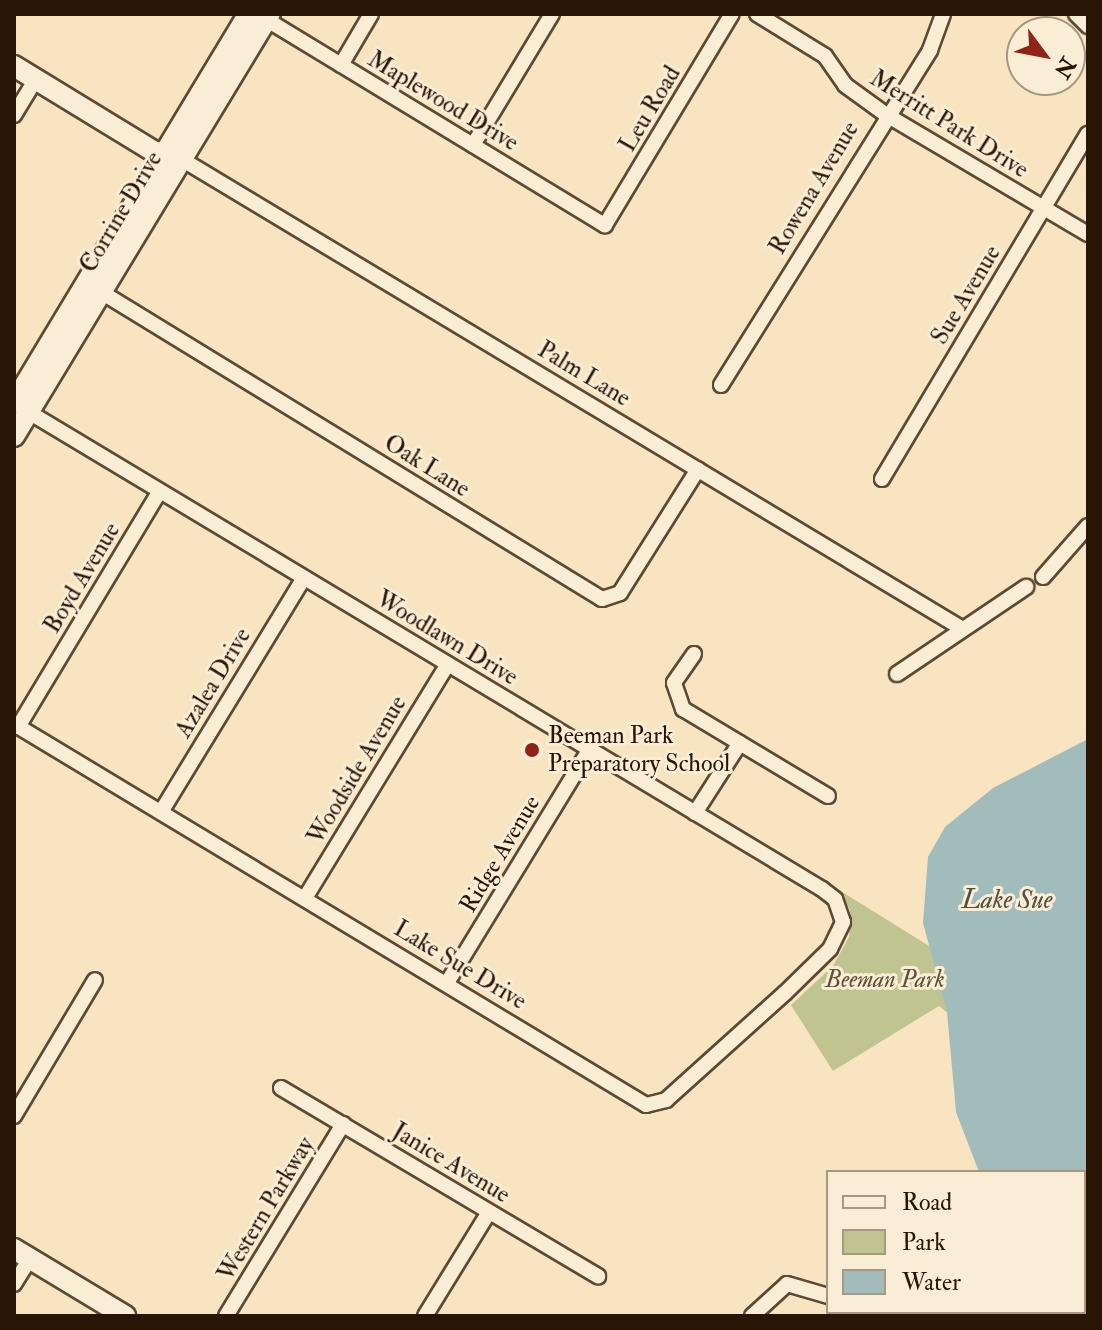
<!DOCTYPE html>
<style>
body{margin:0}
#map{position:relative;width:1102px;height:1330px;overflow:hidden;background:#f8e4c0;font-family:"IM FELL Double Pica",serif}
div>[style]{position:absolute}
.green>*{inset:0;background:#bfc491}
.water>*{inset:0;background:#a2bcbc}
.roads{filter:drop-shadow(2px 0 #5d4934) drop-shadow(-2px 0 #5d4934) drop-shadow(0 2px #5d4934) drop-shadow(0 -2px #5d4934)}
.street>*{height:14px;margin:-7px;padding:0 7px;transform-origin:7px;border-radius:7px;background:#faedd6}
.secondary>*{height:20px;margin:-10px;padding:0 10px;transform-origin:10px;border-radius:10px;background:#faedd6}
.dots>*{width:22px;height:22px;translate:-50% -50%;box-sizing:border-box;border:4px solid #faedd6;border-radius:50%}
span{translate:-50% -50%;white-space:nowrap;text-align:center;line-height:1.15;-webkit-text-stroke:6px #faedd6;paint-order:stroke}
.street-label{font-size:24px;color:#291505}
.poi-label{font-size:24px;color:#291505}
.left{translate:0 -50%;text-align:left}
.park-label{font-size:24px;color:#5e5236;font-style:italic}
.water-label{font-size:26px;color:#534f45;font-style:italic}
.frame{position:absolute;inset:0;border:16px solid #291505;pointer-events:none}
.legend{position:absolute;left:826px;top:1170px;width:260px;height:144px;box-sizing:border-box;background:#faedd6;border:2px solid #a69782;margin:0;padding:10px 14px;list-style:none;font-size:24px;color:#291505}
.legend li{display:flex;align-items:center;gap:16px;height:40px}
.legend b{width:40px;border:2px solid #a69782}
.north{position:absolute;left:1006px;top:16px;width:80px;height:80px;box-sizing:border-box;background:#faedd6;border:2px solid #a69782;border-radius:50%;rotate:122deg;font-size:22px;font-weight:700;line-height:32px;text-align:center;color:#291505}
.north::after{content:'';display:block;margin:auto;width:28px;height:36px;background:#8f2418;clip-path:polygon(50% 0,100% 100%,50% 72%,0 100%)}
</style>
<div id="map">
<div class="green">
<i style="clip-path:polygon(839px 890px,1016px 1000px,988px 1045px,939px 1006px,833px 1071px,791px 1005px,833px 966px,849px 937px,850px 910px)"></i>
</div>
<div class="water">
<i style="clip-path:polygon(1088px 739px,1088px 1267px,1084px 1172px,979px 1172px,956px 1112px,947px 1012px,923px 923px,928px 857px,945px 827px,993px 788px)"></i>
</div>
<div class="roads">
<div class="street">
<i style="left:757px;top:14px;width:80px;rotate:31.7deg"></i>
<i style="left:825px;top:56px;width:35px;rotate:55deg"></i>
<i style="left:845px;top:85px;width:49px;rotate:35.9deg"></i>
<i style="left:885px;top:114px;width:236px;rotate:30.6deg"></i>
<i style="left:1076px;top:14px;width:17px;rotate:45deg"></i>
<i style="left:259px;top:15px;width:405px;rotate:31.3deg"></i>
<i style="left:605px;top:225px;width:246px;rotate:-59deg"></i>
<i style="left:341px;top:65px;width:59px;rotate:-59.5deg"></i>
<i style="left:14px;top:115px;width:42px;rotate:-58.6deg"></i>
<i style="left:473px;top:145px;width:153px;rotate:-58.9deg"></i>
<i style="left:183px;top:160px;width:908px;rotate:31.03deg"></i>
<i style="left:93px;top:287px;width:597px;rotate:31.51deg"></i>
<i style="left:602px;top:599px;width:19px;rotate:-18deg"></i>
<i style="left:620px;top:593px;width:146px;rotate:-57.8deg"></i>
<i style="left:721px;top:385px;width:395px;rotate:-58deg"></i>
<i style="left:930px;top:50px;width:38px;rotate:-70deg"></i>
<i style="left:882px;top:479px;width:402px;rotate:-59.2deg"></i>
<i style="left:1043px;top:577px;width:68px;rotate:-48.6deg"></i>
<i style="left:694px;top:654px;width:35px;rotate:125deg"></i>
<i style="left:674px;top:683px;width:28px;rotate:71deg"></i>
<i style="left:683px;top:709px;width:169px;rotate:31deg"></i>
<i style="left:897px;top:674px;width:156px;rotate:-34deg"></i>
<i style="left:14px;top:724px;width:738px;rotate:31.08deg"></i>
<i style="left:646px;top:1105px;width:21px;rotate:-14deg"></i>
<i style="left:666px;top:1100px;width:160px;rotate:-42deg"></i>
<i style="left:785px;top:993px;width:63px;rotate:-44.4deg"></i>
<i style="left:830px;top:949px;width:30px;rotate:-64deg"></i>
<i style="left:843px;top:922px;width:24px;rotate:-109deg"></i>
<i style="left:835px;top:899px;width:16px;rotate:-142deg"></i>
<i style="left:822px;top:889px;width:933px;rotate:-148.98deg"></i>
<i style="left:18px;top:727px;width:274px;rotate:-59deg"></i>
<i style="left:161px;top:812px;width:274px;rotate:-58.6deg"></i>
<i style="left:695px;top:813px;width:83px;rotate:-57.3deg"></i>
<i style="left:305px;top:898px;width:274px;rotate:-58.6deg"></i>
<i style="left:447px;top:983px;width:274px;rotate:-58.6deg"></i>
<i style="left:281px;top:1088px;width:369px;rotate:30.7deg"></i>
<i style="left:14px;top:1116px;width:158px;rotate:-59.2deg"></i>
<i style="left:14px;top:1284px;width:31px;rotate:-58deg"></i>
<i style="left:857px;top:1312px;width:9px;rotate:27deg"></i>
<i style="left:226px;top:1316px;width:225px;rotate:-58.6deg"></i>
<i style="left:425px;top:1316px;width:122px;rotate:-58.4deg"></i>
<i style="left:752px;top:1316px;width:47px;rotate:-42.4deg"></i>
<i style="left:787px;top:1284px;width:43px;rotate:16.3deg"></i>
</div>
<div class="secondary">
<i style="left:14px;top:66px;width:163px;rotate:31.4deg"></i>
<i style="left:153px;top:151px;width:24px;rotate:17deg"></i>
<i style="left:14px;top:403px;width:454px;rotate:-58.9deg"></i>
<i style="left:14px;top:436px;width:494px;rotate:-58.8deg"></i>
<i style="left:14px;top:1249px;width:130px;rotate:31.1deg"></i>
</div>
</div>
<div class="dots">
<i style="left:532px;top:750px;background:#8f2418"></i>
</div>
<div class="street-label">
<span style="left:443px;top:101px;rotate:31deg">Maplewood Drive</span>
<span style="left:650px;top:109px;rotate:-59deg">Leu Road</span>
<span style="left:949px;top:124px;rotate:32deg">Merritt Park Drive</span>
<span style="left:814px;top:188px;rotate:-59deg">Rowena Avenue</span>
<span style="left:121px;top:212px;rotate:-59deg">Corrine Drive</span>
<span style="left:966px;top:295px;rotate:-59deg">Sue Avenue</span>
<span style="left:584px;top:374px;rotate:31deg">Palm Lane</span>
<span style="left:427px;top:466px;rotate:32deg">Oak Lane</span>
<span style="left:82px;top:578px;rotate:-59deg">Boyd Avenue</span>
<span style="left:447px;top:638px;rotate:31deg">Woodlawn Drive</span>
<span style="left:213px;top:683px;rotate:-59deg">Azalea Drive</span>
<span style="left:357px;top:770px;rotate:-59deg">Woodside Avenue</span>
<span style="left:500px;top:854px;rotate:-59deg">Ridge Avenue</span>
<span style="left:460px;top:965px;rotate:31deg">Lake Sue Drive</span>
<span style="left:451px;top:1163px;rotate:31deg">Janice Avenue</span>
<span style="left:266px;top:1209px;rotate:-59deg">Western Parkway</span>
</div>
<div class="poi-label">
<span class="left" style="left:548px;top:750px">Beeman Park<br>Preparatory School</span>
</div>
<div class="park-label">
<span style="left:885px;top:980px">Beeman Park</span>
</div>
<div class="water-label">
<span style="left:1007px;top:901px">Lake Sue</span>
</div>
<div class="frame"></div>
<ul class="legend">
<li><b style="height:10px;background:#faedd6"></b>Road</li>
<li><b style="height:22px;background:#bfc491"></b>Park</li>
<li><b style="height:22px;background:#a2bcbc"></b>Water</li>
</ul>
<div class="north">N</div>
</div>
